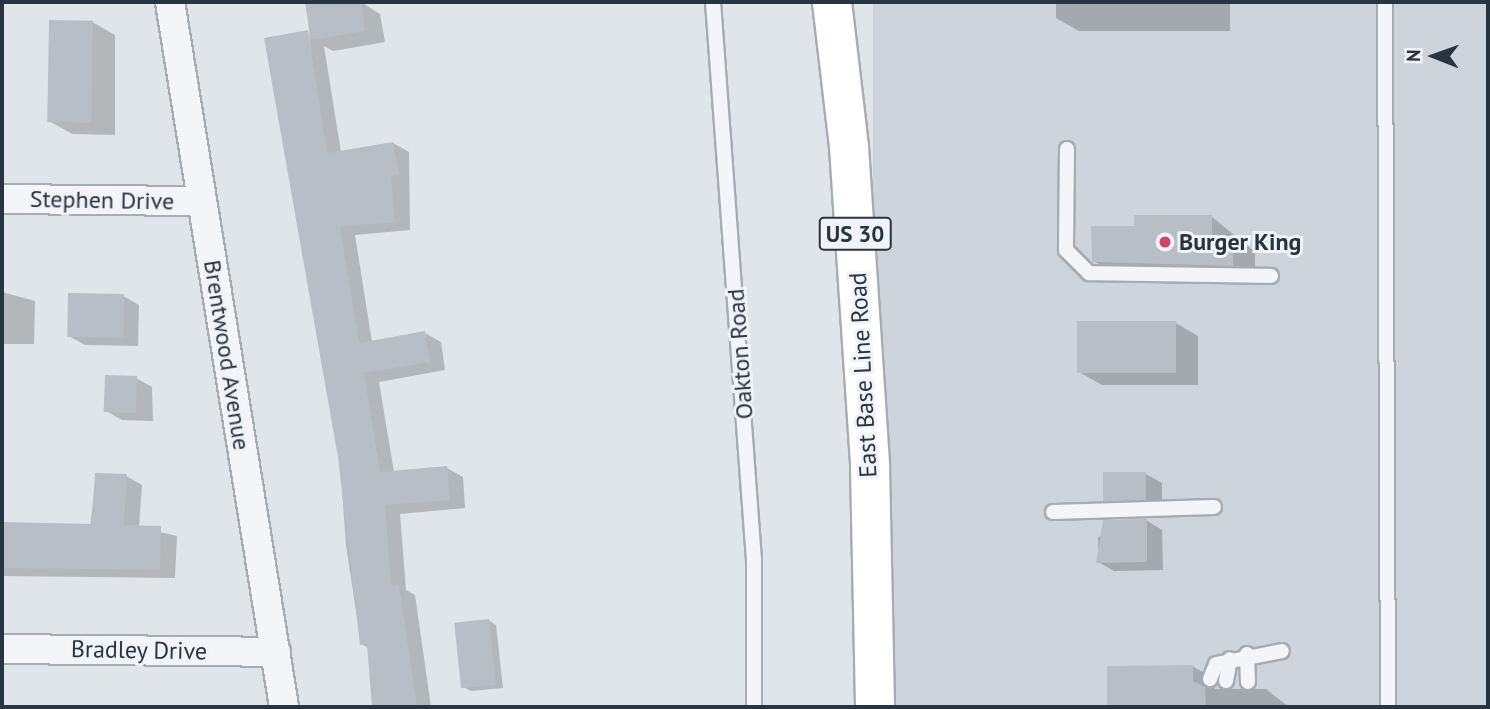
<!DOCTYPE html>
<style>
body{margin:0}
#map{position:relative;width:1490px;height:709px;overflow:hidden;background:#e0e5e9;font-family:"PT Sans",sans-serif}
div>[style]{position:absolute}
.built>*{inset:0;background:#ced4db;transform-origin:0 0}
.shadow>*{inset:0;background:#0003}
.building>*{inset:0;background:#b7bec6;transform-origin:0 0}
.roads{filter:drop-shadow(2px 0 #a5acb3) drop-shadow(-2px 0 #a5acb3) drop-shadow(0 2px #a5acb3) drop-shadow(0 -2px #a5acb3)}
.service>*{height:14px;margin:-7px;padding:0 7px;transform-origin:7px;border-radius:7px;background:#f3f5f8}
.minor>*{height:28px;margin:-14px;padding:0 14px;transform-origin:14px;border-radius:14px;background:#f3f5f8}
.primary>*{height:38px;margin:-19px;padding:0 19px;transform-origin:19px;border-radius:19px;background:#fff}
.dots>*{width:19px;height:19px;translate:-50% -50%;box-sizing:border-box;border:4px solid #f0f3f7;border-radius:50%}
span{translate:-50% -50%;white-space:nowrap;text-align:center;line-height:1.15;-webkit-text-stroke:6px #f0f3f7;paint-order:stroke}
.shield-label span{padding:2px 5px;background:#f0f3f7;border:2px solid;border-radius:5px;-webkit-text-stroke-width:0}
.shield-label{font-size:23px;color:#293441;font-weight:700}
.street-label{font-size:24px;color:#293441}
.poi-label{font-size:24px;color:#293441;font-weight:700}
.left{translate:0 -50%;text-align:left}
.frame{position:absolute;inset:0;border:4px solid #293441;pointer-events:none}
.north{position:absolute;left:1399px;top:21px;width:70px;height:70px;-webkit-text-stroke:5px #f0f3f7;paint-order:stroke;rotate:271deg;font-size:19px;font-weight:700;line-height:28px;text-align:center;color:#293441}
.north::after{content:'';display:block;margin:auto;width:24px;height:32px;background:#293441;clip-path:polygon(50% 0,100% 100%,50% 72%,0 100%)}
</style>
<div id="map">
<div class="built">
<i style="left:873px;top:2px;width:615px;height:708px"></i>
</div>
<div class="shadow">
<i style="clip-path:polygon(307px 2px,361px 2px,380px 14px,385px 42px,333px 51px,324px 46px,341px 152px,393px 143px,409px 152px,410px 230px,355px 235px,372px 342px,425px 333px,441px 342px,445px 370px,379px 382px,394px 472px,447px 468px,463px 477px,465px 508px,400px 514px,406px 590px,415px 595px,431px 707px,376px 707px,369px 648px,361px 644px,346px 545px)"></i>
<i style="clip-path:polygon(1056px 2px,1230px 2px,1230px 31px,1079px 31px,1056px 18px)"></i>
<i style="clip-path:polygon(92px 22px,115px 35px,115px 135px,72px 134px,49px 121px)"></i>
<i style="clip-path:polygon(1212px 217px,1255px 252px,1255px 278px,1115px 273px,1092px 260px,1136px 228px)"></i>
<i style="clip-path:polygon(2px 292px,35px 301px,34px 344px,2px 344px)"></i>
<i style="clip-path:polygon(123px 296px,139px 305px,138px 346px,85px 345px,69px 336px)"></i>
<i style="clip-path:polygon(1176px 323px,1198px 336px,1198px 385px,1102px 385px,1079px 372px)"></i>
<i style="clip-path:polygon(136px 378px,152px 387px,153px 421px,122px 420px,106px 411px)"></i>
<i style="clip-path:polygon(1146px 474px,1162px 483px,1162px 508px,1120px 509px,1105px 500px)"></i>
<i style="clip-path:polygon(96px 475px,126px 476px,142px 485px,139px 527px,177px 536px,175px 578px,2px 576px,2px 524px,90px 529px)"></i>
<i style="clip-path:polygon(1146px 520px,1162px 530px,1163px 570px,1114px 571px,1098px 562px,1098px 537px)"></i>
<i style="clip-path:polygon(488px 620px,496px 625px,503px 688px,471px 691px,463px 687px)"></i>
<i style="clip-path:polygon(1192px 666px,1215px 679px,1215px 689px,1266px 689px,1289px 707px,1109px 707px,1109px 667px)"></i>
</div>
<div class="building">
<i style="clip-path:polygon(305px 2px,361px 2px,365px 31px,311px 40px)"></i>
<i style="left:49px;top:20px;width:44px;height:102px;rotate:1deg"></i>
<i style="clip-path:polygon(308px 30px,327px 153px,393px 142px,399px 175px,391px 176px,395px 222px,340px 227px,359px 343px,425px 331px,430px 362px,364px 373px,380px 472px,447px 466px,450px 500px,385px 505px,391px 585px,399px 584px,417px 707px,372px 707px,367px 644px,360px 645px,338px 457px,264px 38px)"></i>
<i style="clip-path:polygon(1134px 215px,1212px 215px,1212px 237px,1233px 237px,1233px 266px,1092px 262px,1091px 226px,1134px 226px)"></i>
<i style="left:68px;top:293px;width:56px;height:44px;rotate:1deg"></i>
<i style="left:1077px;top:321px;width:99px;height:52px"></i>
<i style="left:105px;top:375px;width:32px;height:37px;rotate:2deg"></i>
<i style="left:1103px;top:472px;width:43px;height:29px"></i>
<i style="clip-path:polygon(95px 473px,127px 474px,124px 525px,161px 526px,160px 570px,2px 568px,2px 522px,92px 524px)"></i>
<i style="clip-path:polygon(1147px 519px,1147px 562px,1096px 563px,1103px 520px)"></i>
<i style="left:489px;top:619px;width:66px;height:35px;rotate:84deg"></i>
<i style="clip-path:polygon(1193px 665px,1193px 681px,1205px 687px,1206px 707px,1107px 707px,1107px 666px)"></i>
</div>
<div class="roads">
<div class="service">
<i style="left:713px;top:2px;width:560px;rotate:85.8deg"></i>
<i style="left:754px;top:560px;width:147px;rotate:90deg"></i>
<i style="left:1385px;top:2px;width:705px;rotate:89.76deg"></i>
<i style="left:1067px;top:149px;width:101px;rotate:90.6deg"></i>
<i style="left:1066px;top:250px;width:33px;rotate:45deg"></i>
<i style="left:1089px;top:273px;width:182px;rotate:0.9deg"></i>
<i style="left:1053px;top:512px;width:161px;rotate:-1.8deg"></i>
<i style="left:1247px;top:654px;width:28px;rotate:88deg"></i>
<i style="left:1210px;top:679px;width:16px;rotate:-68deg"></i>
<i style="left:1216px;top:664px;width:67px;rotate:-11.1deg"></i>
<i style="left:1226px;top:681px;width:22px;rotate:-80deg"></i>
</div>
<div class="minor">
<i style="left:170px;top:2px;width:714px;rotate:80.81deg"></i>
<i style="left:2px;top:199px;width:199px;rotate:0.6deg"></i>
<i style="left:2px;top:649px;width:274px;rotate:0.6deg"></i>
</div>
<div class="primary">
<i style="left:832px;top:2px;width:146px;rotate:83.3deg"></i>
<i style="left:849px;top:147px;width:321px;rotate:86.2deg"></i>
<i style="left:870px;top:467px;width:240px;rotate:88.8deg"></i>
</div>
</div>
<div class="dots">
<i style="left:1165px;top:242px;background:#cf4566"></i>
</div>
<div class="shield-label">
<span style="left:855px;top:234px">US 30</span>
</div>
<div class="street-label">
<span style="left:102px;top:200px;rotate:1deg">Stephen Drive</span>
<span style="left:740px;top:354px;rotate:-94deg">Oakton Road</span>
<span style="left:227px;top:355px;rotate:81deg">Brentwood Avenue</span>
<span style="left:863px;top:375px;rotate:-93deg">East Base Line Road</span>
<span style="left:139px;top:650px;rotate:1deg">Bradley Drive</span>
</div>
<div class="poi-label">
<span class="left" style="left:1179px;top:242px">Burger King</span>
</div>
<div class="frame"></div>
<div class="north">N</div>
</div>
